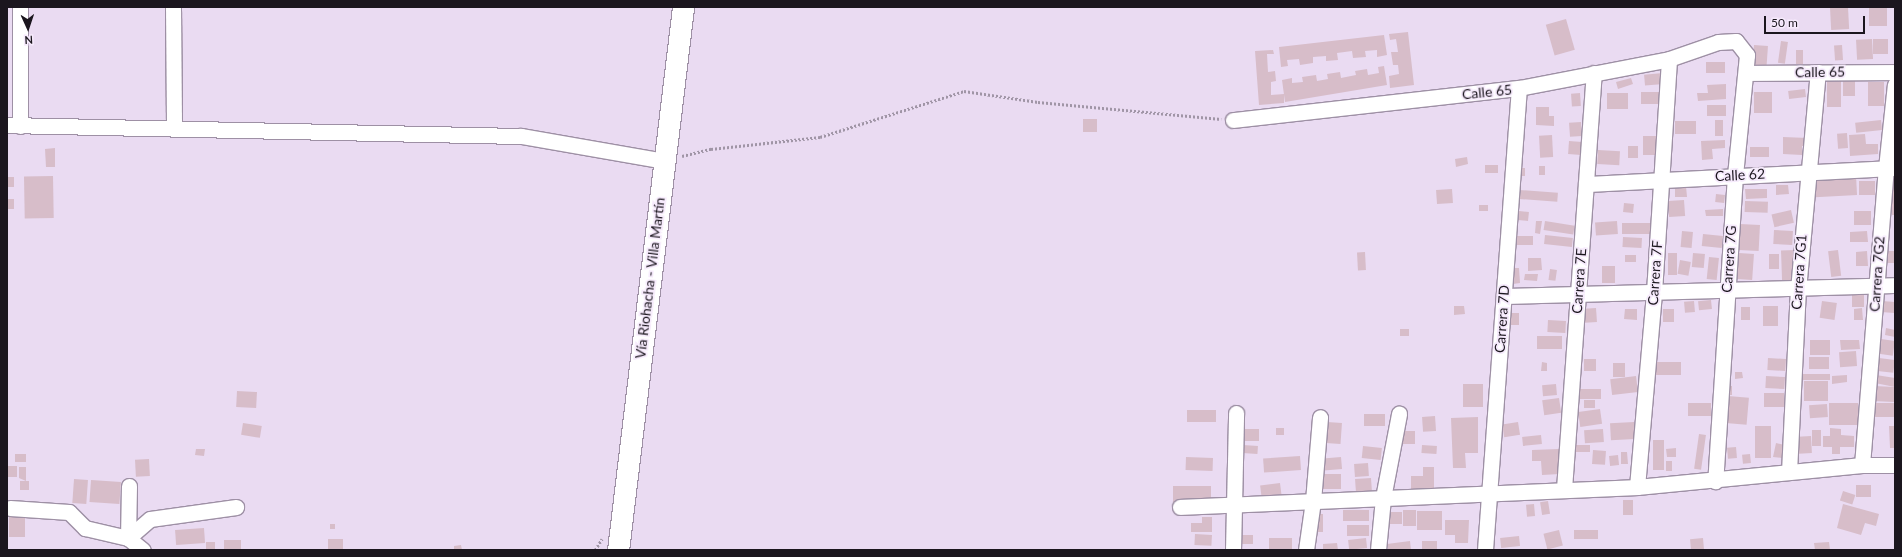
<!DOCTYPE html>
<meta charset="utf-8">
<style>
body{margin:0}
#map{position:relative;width:1902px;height:557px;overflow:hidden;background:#eadbf2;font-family:Lato,sans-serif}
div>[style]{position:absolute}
.building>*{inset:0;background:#d7bdc9;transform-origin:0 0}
.path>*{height:2.5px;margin-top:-1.25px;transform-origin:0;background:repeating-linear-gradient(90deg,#a095a6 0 2px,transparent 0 4px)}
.roads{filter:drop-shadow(1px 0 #9e90a5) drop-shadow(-1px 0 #9e90a5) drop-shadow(0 1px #9e90a5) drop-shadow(0 -1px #9e90a5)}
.street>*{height:15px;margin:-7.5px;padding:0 7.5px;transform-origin:7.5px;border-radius:7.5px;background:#fff}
.secondary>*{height:21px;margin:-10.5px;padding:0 10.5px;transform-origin:10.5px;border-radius:10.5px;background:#fff}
span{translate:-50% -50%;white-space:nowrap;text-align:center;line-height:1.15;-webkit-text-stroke:3.5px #f6eafc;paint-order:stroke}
.street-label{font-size:14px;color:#1b161e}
.frame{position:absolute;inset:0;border:8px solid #1b161e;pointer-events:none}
.north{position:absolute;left:8px;top:8px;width:40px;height:40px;-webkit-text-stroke:3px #f6eafc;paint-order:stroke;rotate:177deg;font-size:11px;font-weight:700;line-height:16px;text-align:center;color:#1b161e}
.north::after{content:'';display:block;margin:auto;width:14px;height:18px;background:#1b161e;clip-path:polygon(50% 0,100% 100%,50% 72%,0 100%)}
.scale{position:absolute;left:1764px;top:16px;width:101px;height:18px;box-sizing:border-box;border:2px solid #1b161e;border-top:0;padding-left:5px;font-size:12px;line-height:14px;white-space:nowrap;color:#1b161e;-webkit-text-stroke:3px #f6eafc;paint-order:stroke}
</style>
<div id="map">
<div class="building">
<i style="left:1848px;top:7px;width:22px;height:18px;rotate:87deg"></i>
<i style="left:1869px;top:7px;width:18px;height:19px"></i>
<i style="left:1566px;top:19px;width:32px;height:21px;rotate:74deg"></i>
<i style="clip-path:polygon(1408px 32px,1414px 85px,1390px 88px,1389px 76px,1399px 74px,1398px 65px,1393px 65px,1391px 52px,1398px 52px,1396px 39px,1390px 40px,1389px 34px)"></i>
<i style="clip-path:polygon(1384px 35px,1387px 55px,1377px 57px,1377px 50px,1365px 51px,1366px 57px,1353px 58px,1352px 51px,1337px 53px,1338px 60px,1326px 61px,1326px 56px,1313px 57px,1313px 63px,1300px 65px,1299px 59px,1287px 60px,1288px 66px,1281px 67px,1279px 47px)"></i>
<i style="left:1872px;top:39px;width:20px;height:16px;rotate:87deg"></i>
<i style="left:1873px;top:39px;width:15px;height:15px"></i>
<i style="left:1781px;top:41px;width:7px;height:22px;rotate:8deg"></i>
<i style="left:1754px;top:45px;width:14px;height:20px;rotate:4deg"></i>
<i style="left:1842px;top:45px;width:15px;height:8px;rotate:86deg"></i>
<i style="clip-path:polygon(1273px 50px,1274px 54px,1267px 54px,1268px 72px,1275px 71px,1276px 81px,1271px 82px,1271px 95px,1284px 94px,1284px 103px,1259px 105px,1255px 51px)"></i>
<i style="left:1796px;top:50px;width:7px;height:14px"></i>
<i style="left:1706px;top:62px;width:19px;height:11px"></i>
<i style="clip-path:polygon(1384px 66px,1387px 85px,1285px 102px,1282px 80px,1292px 78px,1292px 83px,1303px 82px,1302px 77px,1316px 75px,1317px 81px,1328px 79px,1327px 74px,1340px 72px,1341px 78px,1356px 75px,1355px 71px,1367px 69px,1368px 75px,1379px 73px,1378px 67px)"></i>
<i style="left:1663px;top:73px;width:11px;height:19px;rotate:85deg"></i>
<i style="clip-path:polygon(1631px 78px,1633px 84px,1618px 89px,1616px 82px)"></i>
<i style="left:1843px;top:79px;width:12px;height:17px"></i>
<i style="left:1827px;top:80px;width:14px;height:27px"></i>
<i style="left:1868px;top:82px;width:16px;height:24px"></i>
<i style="clip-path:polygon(1726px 84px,1726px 99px,1698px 101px,1697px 93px,1708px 93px,1707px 85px)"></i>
<i style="left:1805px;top:89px;width:8px;height:17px;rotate:83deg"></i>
<i style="left:1641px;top:92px;width:19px;height:12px"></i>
<i style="left:1754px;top:92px;width:18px;height:21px"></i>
<i style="left:1580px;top:93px;width:13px;height:9px;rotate:86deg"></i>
<i style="left:1607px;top:93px;width:21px;height:16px"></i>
<i style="left:1707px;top:105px;width:19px;height:11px"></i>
<i style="clip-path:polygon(1536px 107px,1549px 107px,1549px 116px,1554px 116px,1554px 126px,1536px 125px)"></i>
<i style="left:1083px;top:119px;width:14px;height:13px"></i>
<i style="left:1715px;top:120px;width:8px;height:16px"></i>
<i style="left:1881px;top:120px;width:10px;height:26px;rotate:84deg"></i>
<i style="left:1675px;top:121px;width:21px;height:13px"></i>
<i style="left:1581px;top:122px;width:14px;height:12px;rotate:86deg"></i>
<i style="left:1847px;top:133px;width:15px;height:10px;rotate:86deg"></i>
<i style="clip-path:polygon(1865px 134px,1866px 144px,1878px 144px,1878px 154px,1850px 156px,1849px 135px)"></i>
<i style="left:1552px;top:135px;width:22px;height:13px;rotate:87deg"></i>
<i style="left:1643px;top:136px;width:13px;height:19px"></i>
<i style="clip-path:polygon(1783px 137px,1808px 138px,1808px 146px,1802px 146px,1802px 155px,1783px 154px)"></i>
<i style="clip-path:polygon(1725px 140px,1725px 148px,1712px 149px,1713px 159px,1702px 160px,1701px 141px)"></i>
<i style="left:1569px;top:141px;width:13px;height:13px;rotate:4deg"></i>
<i style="left:1628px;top:146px;width:10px;height:12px"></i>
<i style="left:1750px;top:147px;width:19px;height:10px"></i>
<i style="clip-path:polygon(55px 148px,55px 167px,46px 167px,45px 149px)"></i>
<i style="left:1598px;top:150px;width:22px;height:14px;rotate:3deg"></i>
<i style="clip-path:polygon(1467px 157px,1468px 164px,1456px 167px,1455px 159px)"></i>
<i style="left:1485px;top:165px;width:13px;height:8px"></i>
<i style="left:1539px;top:166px;width:6px;height:9px"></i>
<i style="left:1517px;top:168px;width:8px;height:8px"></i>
<i style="left:1856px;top:175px;width:20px;height:42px;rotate:87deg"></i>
<i style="left:53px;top:176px;width:42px;height:29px;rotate:89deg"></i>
<i style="left:7px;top:177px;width:7px;height:10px"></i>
<i style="clip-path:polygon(1891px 177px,1895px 177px,1895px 215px,1892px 215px)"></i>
<i style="left:1859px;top:181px;width:16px;height:14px"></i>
<i style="clip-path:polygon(1776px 185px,1788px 185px,1789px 194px,1776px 195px)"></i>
<i style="clip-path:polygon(1686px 186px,1687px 197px,1675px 197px,1675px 187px)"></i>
<i style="left:1452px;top:189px;width:14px;height:16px;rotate:86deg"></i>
<i style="clip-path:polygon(1745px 189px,1767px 189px,1767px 198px,1746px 199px)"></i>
<i style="left:1519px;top:190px;width:39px;height:9px;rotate:4deg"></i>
<i style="left:1716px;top:194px;width:9px;height:8px;rotate:6deg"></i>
<i style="left:7px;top:199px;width:7px;height:10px"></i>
<i style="left:1684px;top:200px;width:16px;height:16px;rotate:86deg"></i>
<i style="left:1745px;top:201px;width:23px;height:11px;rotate:2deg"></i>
<i style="left:1624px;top:203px;width:10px;height:9px;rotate:6deg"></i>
<i style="left:1479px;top:205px;width:9px;height:6px"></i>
<i style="clip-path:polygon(1723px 209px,1723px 216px,1706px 216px,1705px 210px)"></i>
<i style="left:1791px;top:210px;width:13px;height:20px;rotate:77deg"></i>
<i style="left:1519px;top:211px;width:10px;height:9px;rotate:6deg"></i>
<i style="left:1871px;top:211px;width:14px;height:17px;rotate:90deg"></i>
<i style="clip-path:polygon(1536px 221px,1542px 221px,1540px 234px,1535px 233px)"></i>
<i style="left:1545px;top:221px;width:30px;height:9px;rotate:9deg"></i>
<i style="left:1617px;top:221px;width:13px;height:22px;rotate:86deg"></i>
<i style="left:1651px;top:223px;width:11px;height:29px;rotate:90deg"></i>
<i style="left:1740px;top:224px;width:20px;height:26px;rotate:3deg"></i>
<i style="left:1774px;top:230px;width:19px;height:14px;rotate:3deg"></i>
<i style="left:1682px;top:231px;width:11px;height:16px;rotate:5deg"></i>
<i style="clip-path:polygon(1867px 231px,1868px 242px,1850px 242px,1850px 232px)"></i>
<i style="left:1703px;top:234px;width:20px;height:12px;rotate:6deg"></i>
<i style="left:1545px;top:235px;width:28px;height:9px;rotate:6deg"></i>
<i style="left:1510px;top:236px;width:23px;height:9px"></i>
<i style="left:1623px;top:237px;width:19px;height:10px;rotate:3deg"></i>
<i style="left:1796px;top:250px;width:30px;height:15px;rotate:88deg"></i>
<i style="left:1838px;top:250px;width:26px;height:10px;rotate:83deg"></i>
<i style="clip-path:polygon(1867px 251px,1868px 266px,1856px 266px,1856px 252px)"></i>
<i style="left:1885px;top:251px;width:10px;height:12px"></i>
<i style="left:1365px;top:252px;width:18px;height:8px;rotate:87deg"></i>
<i style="left:1668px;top:253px;width:9px;height:22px"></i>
<i style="left:1693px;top:253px;width:12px;height:14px;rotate:5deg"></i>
<i style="left:1739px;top:253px;width:15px;height:26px;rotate:4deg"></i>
<i style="left:1769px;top:254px;width:10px;height:15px"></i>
<i style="left:1625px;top:255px;width:11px;height:7px"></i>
<i style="left:1709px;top:257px;width:10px;height:22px;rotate:6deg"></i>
<i style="clip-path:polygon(1528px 258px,1541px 258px,1542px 270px,1528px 271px)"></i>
<i style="left:1680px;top:260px;width:11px;height:14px;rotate:10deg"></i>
<i style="left:1602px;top:266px;width:13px;height:17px"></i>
<i style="clip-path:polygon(1511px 268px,1519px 268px,1520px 283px,1513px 284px)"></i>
<i style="left:1550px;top:269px;width:7px;height:11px;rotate:8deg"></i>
<i style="clip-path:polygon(1525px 274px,1538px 274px,1537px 281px,1524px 280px)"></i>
<i style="left:1852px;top:291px;width:12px;height:16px"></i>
<i style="left:1711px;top:300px;width:9px;height:13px;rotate:84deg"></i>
<i style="left:1694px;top:301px;width:11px;height:10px;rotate:85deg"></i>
<i style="left:1822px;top:301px;width:15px;height:17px;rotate:8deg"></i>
<i style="left:1882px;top:301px;width:13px;height:11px;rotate:4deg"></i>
<i style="clip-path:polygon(1454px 306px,1464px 306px,1465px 314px,1454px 315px)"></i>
<i style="left:1763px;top:306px;width:15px;height:20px"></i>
<i style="left:1741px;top:307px;width:9px;height:13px"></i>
<i style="left:1596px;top:308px;width:14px;height:12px;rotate:86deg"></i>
<i style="clip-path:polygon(1862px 308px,1863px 320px,1854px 320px,1854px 309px)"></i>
<i style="clip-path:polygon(1625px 309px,1637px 309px,1637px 320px,1624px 319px)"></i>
<i style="left:1663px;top:309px;width:11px;height:13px"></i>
<i style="left:1519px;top:313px;width:12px;height:8px;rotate:90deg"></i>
<i style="left:1548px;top:320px;width:18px;height:12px;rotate:3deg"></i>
<i style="clip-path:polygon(1886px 328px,1895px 330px,1895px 337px,1885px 335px)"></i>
<i style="left:1400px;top:329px;width:9px;height:7px"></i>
<i style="left:1537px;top:336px;width:25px;height:13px"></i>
<i style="left:1881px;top:339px;width:14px;height:15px;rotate:8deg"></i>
<i style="left:1830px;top:340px;width:15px;height:20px;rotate:90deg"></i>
<i style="clip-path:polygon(1840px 340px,1859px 340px,1860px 349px,1841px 350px)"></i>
<i style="left:1856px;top:351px;width:15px;height:17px;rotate:86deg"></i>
<i style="left:1829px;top:357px;width:12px;height:20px;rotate:90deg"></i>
<i style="left:1768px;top:358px;width:18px;height:12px;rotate:3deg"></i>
<i style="left:1879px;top:358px;width:16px;height:13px;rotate:7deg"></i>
<i style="left:1584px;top:359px;width:12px;height:12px"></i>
<i style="clip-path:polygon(1542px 362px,1547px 363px,1547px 371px,1541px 371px)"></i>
<i style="left:1652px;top:362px;width:29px;height:13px"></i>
<i style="left:1613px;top:363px;width:12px;height:14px"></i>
<i style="clip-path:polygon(1735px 372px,1742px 372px,1743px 378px,1735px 379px)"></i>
<i style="left:1802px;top:374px;width:28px;height:6px"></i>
<i style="clip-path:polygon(1847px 375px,1847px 382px,1832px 384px,1832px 376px)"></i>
<i style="clip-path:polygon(1876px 375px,1895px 378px,1895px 387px,1875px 383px)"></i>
<i style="left:1636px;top:376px;width:16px;height:26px;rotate:83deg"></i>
<i style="left:1766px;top:376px;width:19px;height:12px;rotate:3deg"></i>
<i style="left:1828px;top:381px;width:20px;height:24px;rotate:90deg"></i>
<i style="left:1483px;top:384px;width:23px;height:20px;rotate:90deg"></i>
<i style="left:1556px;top:384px;width:11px;height:14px;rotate:85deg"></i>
<i style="left:1724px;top:386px;width:8px;height:9px"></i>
<i style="left:1874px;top:386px;width:21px;height:15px;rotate:3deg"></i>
<i style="left:1580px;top:389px;width:21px;height:10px"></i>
<i style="left:237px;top:391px;width:20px;height:16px;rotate:3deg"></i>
<i style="left:1764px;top:393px;width:20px;height:14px"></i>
<i style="left:1728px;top:396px;width:21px;height:27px;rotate:5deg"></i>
<i style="left:1559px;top:398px;width:15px;height:17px;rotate:82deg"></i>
<i style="left:1595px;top:400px;width:8px;height:11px;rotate:90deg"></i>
<i style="left:1711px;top:403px;width:13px;height:23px;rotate:90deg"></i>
<i style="left:1829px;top:403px;width:29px;height:22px"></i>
<i style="left:1874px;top:403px;width:21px;height:14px"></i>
<i style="left:1827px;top:404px;width:13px;height:18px;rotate:86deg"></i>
<i style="left:1600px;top:409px;width:15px;height:22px;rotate:82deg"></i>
<i style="left:1216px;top:410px;width:12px;height:29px;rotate:90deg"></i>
<i style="left:1364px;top:414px;width:21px;height:12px"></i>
<i style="left:1435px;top:416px;width:15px;height:13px;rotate:86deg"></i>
<i style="clip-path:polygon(1478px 417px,1478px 453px,1465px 453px,1466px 468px,1453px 468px,1451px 418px)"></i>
<i style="left:1327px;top:422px;width:15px;height:21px;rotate:4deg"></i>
<i style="left:1518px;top:422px;width:13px;height:16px;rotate:81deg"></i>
<i style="left:1634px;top:422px;width:17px;height:24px;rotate:87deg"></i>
<i style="left:243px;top:423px;width:19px;height:12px;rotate:9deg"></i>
<i style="left:1755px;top:426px;width:16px;height:32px"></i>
<i style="clip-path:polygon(1889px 426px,1895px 426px,1895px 448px,1890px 448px)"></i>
<i style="left:1276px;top:428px;width:8px;height:7px"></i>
<i style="clip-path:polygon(1830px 428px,1841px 429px,1841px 435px,1854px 436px,1854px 447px,1840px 447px,1840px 454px,1832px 454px,1832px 447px,1823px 447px,1823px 436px,1830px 436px)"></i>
<i style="left:1240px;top:429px;width:19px;height:12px"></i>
<i style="left:1603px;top:429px;width:13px;height:19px;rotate:86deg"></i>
<i style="left:1812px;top:430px;width:9px;height:16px"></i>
<i style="left:1415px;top:431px;width:13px;height:15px;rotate:90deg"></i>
<i style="left:1699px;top:434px;width:7px;height:35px;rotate:8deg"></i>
<i style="left:1541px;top:435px;width:9px;height:19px;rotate:84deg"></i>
<i style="left:1811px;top:436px;width:17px;height:13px;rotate:87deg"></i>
<i style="left:1653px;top:440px;width:11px;height:30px"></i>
<i style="clip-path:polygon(1776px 443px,1785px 445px,1783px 458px,1773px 457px)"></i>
<i style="left:1243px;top:445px;width:15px;height:8px;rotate:4deg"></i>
<i style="left:1422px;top:445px;width:15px;height:8px;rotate:4deg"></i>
<i style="left:1576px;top:445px;width:14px;height:7px"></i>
<i style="left:1363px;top:446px;width:19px;height:12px;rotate:6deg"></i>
<i style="left:1736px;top:447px;width:11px;height:9px;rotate:85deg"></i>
<i style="clip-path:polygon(1676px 448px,1676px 457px,1667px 457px,1666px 449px)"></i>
<i style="clip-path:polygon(196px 449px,205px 449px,204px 456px,195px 455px)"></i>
<i style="clip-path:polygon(1559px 449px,1560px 474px,1542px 475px,1541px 461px,1532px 461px,1532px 450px)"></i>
<i style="left:1593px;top:450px;width:13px;height:14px;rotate:4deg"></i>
<i style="clip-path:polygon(1621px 452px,1627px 452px,1628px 464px,1621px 464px)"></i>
<i style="left:15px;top:454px;width:11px;height:8px"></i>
<i style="left:1750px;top:454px;width:9px;height:8px;rotate:84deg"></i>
<i style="left:1618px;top:455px;width:10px;height:9px;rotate:84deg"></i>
<i style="left:1300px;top:456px;width:14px;height:37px;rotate:86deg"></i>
<i style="left:1186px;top:457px;width:27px;height:13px;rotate:2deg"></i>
<i style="left:1341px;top:457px;width:12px;height:24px;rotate:85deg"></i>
<i style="left:149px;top:459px;width:17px;height:14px;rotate:87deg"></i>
<i style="left:1666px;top:461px;width:6px;height:10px"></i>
<i style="left:1368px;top:463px;width:13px;height:14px;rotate:86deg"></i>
<i style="left:7px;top:466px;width:10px;height:11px"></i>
<i style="clip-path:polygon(19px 467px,26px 467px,26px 481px,19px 478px)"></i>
<i style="clip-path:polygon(1423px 467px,1434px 467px,1434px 489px,1411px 489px,1411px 476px,1423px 476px)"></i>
<i style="left:1322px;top:474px;width:19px;height:15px"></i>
<i style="left:1371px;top:478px;width:14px;height:16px;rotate:86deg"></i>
<i style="left:74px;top:479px;width:14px;height:24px;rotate:4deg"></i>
<i style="left:91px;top:480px;width:30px;height:22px;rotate:4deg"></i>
<i style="left:20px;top:481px;width:9px;height:9px"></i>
<i style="left:1280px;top:483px;width:17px;height:20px;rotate:83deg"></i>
<i style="left:1856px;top:485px;width:15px;height:12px"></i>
<i style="left:1211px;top:486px;width:18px;height:38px;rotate:90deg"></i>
<i style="left:1843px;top:491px;width:13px;height:10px;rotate:18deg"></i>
<i style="left:1623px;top:500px;width:10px;height:15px"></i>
<i style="left:1548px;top:501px;width:13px;height:8px;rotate:81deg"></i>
<i style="left:1534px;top:504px;width:12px;height:8px;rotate:85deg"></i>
<i style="clip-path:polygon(1843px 504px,1879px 514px,1876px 526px,1865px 523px,1861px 535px,1837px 528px)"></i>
<i style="left:1343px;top:510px;width:26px;height:11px"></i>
<i style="left:1403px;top:510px;width:13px;height:16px"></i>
<i style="left:1417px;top:511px;width:25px;height:19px"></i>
<i style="left:1388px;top:512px;width:14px;height:12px"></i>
<i style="left:9px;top:514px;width:16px;height:23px"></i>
<i style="left:1313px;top:514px;width:10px;height:18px"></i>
<i style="clip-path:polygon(1202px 517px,1212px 517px,1212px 532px,1191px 532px,1191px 523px,1202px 523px)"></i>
<i style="clip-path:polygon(1445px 520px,1469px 520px,1468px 543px,1455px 543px,1455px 535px,1445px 535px)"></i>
<i style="left:330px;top:524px;width:5px;height:5px"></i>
<i style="left:1347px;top:525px;width:22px;height:11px"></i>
<i style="left:204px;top:528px;width:15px;height:29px;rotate:86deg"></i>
<i style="left:1559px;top:530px;width:16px;height:16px;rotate:76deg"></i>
<i style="left:1598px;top:530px;width:9px;height:24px;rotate:90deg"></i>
<i style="left:1195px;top:534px;width:17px;height:11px;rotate:3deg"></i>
<i style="left:1253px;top:535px;width:9px;height:13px;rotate:90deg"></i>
<i style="left:1519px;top:536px;width:10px;height:19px;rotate:84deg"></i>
<i style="left:1269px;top:538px;width:23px;height:11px"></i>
<i style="left:1366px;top:538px;width:10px;height:18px;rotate:84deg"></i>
<i style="left:1703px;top:538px;width:12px;height:13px;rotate:85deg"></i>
<i style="left:328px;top:539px;width:15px;height:11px"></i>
<i style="left:224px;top:540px;width:17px;height:10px"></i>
<i style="clip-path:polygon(1410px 541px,1411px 550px,1388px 550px,1387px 544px)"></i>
<i style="left:1422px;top:541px;width:15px;height:9px"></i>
<i style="left:206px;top:542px;width:9px;height:8px"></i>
<i style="clip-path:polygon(1829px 542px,1830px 550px,1815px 550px,1814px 543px)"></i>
<i style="clip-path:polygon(1337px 543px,1338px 550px,1323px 550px,1323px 544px)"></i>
<i style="clip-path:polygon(461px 545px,462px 550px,454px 550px,454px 546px)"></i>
</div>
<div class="path">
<i style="left:682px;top:156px;width:30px;rotate:-14deg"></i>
<i style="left:711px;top:149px;width:110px;rotate:-6.3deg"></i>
<i style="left:820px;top:137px;width:151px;rotate:-17.7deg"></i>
<i style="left:964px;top:91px;width:75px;rotate:8.5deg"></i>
<i style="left:1038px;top:102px;width:184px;rotate:5.3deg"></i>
<i style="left:595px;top:550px;width:13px;rotate:-58deg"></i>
</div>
<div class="roads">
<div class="street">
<i style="left:20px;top:7px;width:119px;rotate:90deg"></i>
<i style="left:173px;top:7px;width:122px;rotate:89.5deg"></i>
<i style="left:1746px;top:73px;width:149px;rotate:-0.4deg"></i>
<i style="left:1233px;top:120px;width:288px;rotate:-6.4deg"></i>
<i style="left:1519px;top:88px;width:153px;rotate:-10.9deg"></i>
<i style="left:1669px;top:59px;width:52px;rotate:-19.1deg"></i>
<i style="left:1718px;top:42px;width:18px;rotate:-3deg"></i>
<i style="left:1736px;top:41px;width:18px;rotate:52deg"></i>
<i style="left:1747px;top:55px;width:121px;rotate:95.7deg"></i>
<i style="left:1735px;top:175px;width:307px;rotate:93.7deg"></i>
<i style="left:7px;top:125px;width:514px;rotate:1.23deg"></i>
<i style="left:521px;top:136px;width:145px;rotate:9.9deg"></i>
<i style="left:1586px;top:184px;width:308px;rotate:-3deg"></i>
<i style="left:1504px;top:296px;width:391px;rotate:-1.6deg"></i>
<i style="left:1862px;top:465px;width:298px;rotate:-85.4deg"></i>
<i style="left:1886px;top:168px;width:84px;rotate:-83.9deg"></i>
<i style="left:1789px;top:472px;width:182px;rotate:-87.2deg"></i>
<i style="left:1798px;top:290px;width:219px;rotate:-84.8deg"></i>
<i style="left:129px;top:486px;width:52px;rotate:91.1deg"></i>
<i style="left:128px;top:538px;width:19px;rotate:39deg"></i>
<i style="left:1637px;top:487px;width:196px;rotate:-85deg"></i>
<i style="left:1654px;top:292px;width:233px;rotate:-86.3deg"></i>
<i style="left:1564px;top:489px;width:417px;rotate:-85.9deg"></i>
<i style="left:1180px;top:507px;width:457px;rotate:-2.5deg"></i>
<i style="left:1637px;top:487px;width:226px;rotate:-5.6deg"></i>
<i style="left:1862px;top:465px;width:33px"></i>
<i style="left:10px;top:508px;width:59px;rotate:3.9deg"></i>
<i style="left:69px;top:512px;width:23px;rotate:45deg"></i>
<i style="left:85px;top:528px;width:44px;rotate:13.1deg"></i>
<i style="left:128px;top:538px;width:29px;rotate:-41deg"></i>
<i style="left:150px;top:519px;width:87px;rotate:-7.9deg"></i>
<i style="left:1233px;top:550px;width:137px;rotate:-88.7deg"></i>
<i style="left:1306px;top:550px;width:49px;rotate:-81.9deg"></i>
<i style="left:1313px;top:501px;width:84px;rotate:-85.2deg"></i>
<i style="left:1378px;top:550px;width:52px;rotate:-84.5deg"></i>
<i style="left:1383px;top:498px;width:86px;rotate:-79.2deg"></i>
<i style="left:1485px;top:550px;width:463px;rotate:-85.8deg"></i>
</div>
<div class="secondary">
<i style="left:618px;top:550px;width:547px;rotate:-83.17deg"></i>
</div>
</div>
<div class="street-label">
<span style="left:1820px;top:72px;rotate:-1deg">Calle 65</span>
<span style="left:1487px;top:92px;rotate:-6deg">Calle 65</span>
<span style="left:1740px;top:175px;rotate:-3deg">Calle 62</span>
<span style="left:1729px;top:259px;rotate:-86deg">Carrera 7G</span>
<span style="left:1799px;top:272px;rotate:-86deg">Carrera 7G1</span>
<span style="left:1655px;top:273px;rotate:-86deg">Carrera 7F</span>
<span style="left:1877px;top:274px;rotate:-86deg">Carrera 7G2</span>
<span style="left:650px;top:278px;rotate:-83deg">Vía Riohacha - Villa Martín</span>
<span style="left:1579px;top:281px;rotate:-86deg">Carrera 7E</span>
<span style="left:1502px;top:319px;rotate:-86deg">Carrera 7D</span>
</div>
<div class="frame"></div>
<div class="north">N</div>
<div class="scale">50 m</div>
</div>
